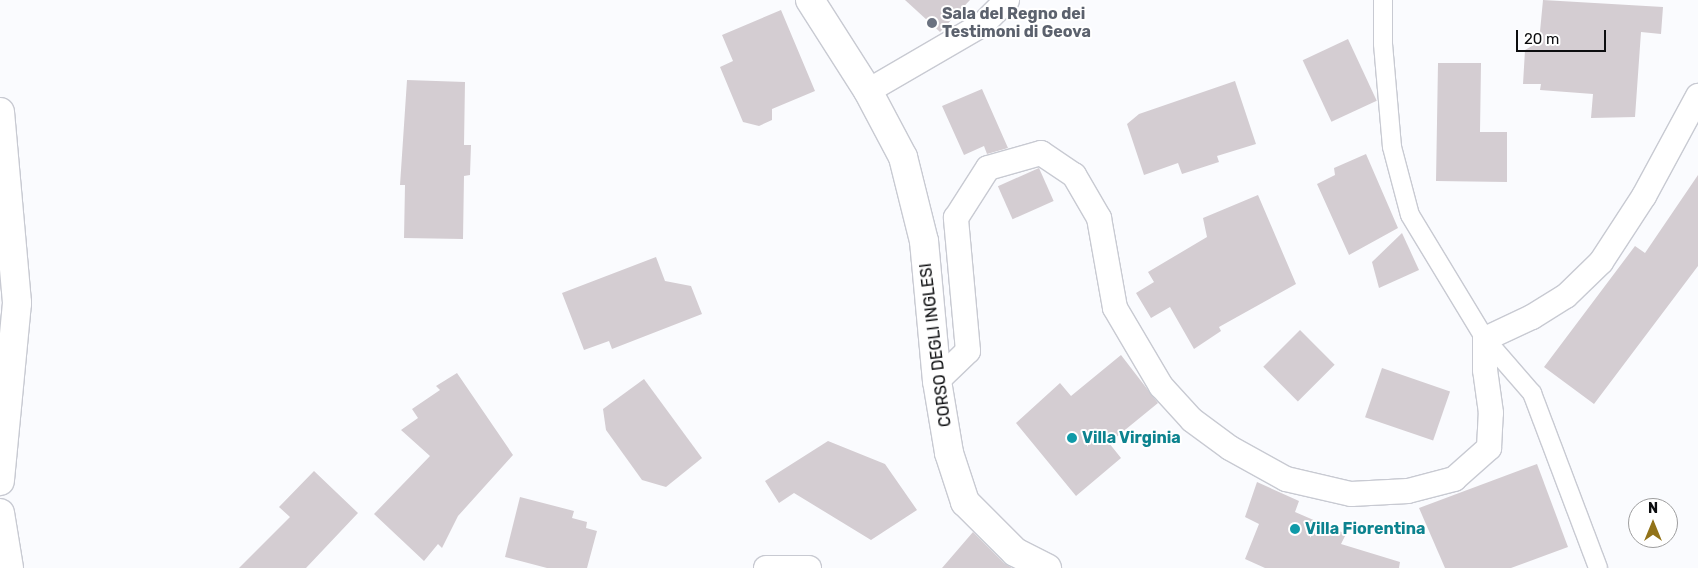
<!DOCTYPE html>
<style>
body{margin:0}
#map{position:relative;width:1698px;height:568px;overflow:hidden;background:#fafbfe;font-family:Rubik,sans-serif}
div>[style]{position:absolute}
.building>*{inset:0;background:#d4cdd2;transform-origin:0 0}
.roads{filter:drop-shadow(1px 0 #c8cad2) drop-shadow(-1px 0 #c8cad2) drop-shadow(0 1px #c8cad2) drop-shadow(0 -1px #c8cad2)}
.pedestrian>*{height:18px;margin:-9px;padding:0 9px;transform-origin:9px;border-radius:9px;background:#fff}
.minor>*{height:24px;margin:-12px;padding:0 12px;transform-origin:12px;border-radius:12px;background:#fff}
.secondary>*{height:28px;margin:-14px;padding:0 14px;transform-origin:14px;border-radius:14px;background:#fff}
.dots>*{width:14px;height:14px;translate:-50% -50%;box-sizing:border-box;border:2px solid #fff;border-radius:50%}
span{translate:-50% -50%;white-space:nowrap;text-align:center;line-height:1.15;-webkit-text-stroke:4px #fff;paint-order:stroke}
.worship-label{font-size:16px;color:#5b616d;font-weight:700}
.left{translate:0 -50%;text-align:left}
.street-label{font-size:16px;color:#0c0d0f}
.culture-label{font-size:16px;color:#0d838f;font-weight:700}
.north{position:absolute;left:1628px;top:498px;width:50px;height:50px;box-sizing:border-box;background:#fff;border:1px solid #9e9e9f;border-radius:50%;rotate:0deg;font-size:14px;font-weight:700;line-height:20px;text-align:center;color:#0c0d0f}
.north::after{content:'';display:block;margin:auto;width:18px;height:22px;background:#927319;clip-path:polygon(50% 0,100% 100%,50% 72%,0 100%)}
.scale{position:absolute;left:1516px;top:30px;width:90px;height:22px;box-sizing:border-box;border:2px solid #0c0d0f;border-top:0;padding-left:6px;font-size:15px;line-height:18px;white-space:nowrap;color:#0c0d0f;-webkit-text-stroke:4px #fff;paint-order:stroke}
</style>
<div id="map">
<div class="building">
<i style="clip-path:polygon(905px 0,970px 0,940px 32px)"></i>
<i style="clip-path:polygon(1543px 0,1663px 7px,1661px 34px,1641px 32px,1635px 117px,1591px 118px,1593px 94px,1540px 90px,1541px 84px,1523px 84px,1525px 50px,1539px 42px)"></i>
<i style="clip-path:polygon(781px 10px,815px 91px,772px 109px,772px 120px,759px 126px,743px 122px,720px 67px,733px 61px,722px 35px)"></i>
<i style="left:1348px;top:39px;width:68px;height:50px;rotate:65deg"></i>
<i style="clip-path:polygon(1438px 63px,1481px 63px,1480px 132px,1507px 132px,1507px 182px,1436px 181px)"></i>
<i style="clip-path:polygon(407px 80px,465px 82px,464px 145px,471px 145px,470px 175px,464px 176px,463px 239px,404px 238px,405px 185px,400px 185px)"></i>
<i style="clip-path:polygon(1235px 81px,1256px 144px,1217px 156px,1219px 162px,1182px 174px,1178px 163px,1144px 175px,1127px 124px,1139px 114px)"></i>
<i style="clip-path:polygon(982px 89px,1008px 148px,987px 154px,984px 146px,964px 155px,942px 106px)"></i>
<i style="clip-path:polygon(1366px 154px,1398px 228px,1349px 255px,1317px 184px,1335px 175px,1334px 168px)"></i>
<i style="left:1039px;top:168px;width:36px;height:45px;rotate:66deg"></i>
<i style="clip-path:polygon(1698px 175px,1698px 266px,1594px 404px,1544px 367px,1635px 246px,1645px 253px)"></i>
<i style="clip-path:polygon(1258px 195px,1296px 284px,1219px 327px,1221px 331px,1194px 349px,1170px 307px,1151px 318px,1136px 293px,1154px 282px,1148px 272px,1207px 237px,1203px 218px)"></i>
<i style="clip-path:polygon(1402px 233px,1419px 270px,1379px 288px,1372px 262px)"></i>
<i style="clip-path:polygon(656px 257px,665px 281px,691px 286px,702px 314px,612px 349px,609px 341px,584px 350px,562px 293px)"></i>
<i style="left:1300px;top:330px;width:49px;height:52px;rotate:45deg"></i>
<i style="clip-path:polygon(1121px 355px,1158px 403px,1109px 443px,1121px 458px,1076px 496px,1016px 423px,1060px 383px,1071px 396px)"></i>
<i style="left:1382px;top:368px;width:72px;height:52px;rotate:19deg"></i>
<i style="clip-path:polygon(457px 373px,513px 455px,458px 516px,442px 548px,438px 544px,424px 561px,374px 514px,430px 456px,401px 430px,418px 418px,412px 409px,440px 390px,436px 386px)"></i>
<i style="clip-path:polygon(644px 379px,702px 458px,666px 487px,642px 480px,606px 430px,603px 409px)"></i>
<i style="clip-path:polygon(828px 441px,885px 464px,917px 510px,871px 540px,794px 493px,779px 503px,765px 481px)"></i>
<i style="clip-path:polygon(1537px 464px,1568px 547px,1511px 568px,1445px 568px,1419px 508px)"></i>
<i style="clip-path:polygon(314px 471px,358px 513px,306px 568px,239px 568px,290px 517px,279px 507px)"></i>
<i style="clip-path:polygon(1257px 482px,1299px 501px,1295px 512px,1346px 534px,1341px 544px,1400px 562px,1399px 568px,1265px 568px,1245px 559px,1259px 524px,1245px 517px)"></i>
<i style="clip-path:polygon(520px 497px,574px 511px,572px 518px,587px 522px,586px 528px,597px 531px,587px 568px,547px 568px,505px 557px)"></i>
<i style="clip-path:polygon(973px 532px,1004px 563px,1012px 568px,942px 568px)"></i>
</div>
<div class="roads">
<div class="pedestrian">
<i style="left:1383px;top:0;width:44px;rotate:90deg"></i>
<i style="left:1383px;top:44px;width:103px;rotate:85deg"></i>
<i style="left:1392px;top:147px;width:70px;rotate:75.2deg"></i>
<i style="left:1410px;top:215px;width:145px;rotate:58.8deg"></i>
<i style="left:1485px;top:339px;width:72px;rotate:49deg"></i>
<i style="left:1532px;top:393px;width:187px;rotate:69.3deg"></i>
</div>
<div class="minor">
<i style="left:868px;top:91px;width:133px;rotate:-30.2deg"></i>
<i style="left:983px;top:24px;width:34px;rotate:-45deg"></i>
<i style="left:937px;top:381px;width:43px;rotate:-44.1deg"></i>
<i style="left:968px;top:351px;width:134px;rotate:-95.2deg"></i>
<i style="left:956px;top:218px;width:59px;rotate:-57.4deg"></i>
<i style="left:988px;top:168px;width:55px;rotate:-15.8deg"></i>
<i style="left:1041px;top:153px;width:40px;rotate:34deg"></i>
<i style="left:1074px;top:175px;width:50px;rotate:59.8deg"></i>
<i style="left:1099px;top:218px;width:91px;rotate:79.9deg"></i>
<i style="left:1115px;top:308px;width:91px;rotate:59.5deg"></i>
<i style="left:1161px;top:386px;width:46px;rotate:47.6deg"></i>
<i style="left:1192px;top:420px;width:47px;rotate:36.4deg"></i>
<i style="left:1230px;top:448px;width:64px;rotate:29deg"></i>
<i style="left:1286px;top:479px;width:67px;rotate:13deg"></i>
<i style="left:1351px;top:494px;width:57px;rotate:-3deg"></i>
<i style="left:1408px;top:491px;width:48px;rotate:-14.6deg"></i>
<i style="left:1454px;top:479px;width:47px;rotate:-41.5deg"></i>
<i style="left:1489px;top:448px;width:35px;rotate:-87deg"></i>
<i style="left:1491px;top:413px;width:43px;rotate:-97.9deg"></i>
<i style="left:1485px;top:370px;width:31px;rotate:-90deg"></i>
<i style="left:1485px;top:339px;width:52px;rotate:-25.1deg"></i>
<i style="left:1532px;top:317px;width:40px;rotate:-32deg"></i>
<i style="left:1566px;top:296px;width:49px;rotate:-44.2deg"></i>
<i style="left:1601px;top:262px;width:79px;rotate:-56.9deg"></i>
<i style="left:1644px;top:196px;width:114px;rotate:-61.6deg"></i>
<i style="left:766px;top:568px;width:43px"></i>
</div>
<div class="secondary">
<i style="left:810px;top:0;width:108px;rotate:57.5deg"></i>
<i style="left:868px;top:91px;width:75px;rotate:62.1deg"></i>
<i style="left:903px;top:157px;width:87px;rotate:76deg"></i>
<i style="left:924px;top:241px;width:141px;rotate:84.7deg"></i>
<i style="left:937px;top:381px;width:73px;rotate:80.5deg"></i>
<i style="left:949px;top:453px;width:52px;rotate:71.9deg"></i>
<i style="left:965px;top:502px;width:71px;rotate:45deg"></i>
<i style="left:1015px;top:552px;width:36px;rotate:27deg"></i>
<i style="left:0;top:112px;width:192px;rotate:84.9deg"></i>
<i style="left:17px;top:303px;width:179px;rotate:95.5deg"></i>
<i style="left:0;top:513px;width:56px;rotate:80.7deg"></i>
</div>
</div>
<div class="dots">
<i style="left:932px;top:23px;background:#6b7280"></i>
<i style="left:1072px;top:438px;background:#0f9aa8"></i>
<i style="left:1295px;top:529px;background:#0f9aa8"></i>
</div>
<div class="worship-label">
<span class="left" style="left:942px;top:23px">Sala del Regno dei<br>Testimoni di Geova</span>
</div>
<div class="street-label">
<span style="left:936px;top:345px;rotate:-97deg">CORSO DEGLI INGLESI</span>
</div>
<div class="culture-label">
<span class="left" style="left:1082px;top:438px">Villa Virginia</span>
<span class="left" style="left:1305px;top:529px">Villa Fiorentina</span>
</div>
<div class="north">N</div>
<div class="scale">20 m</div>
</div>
